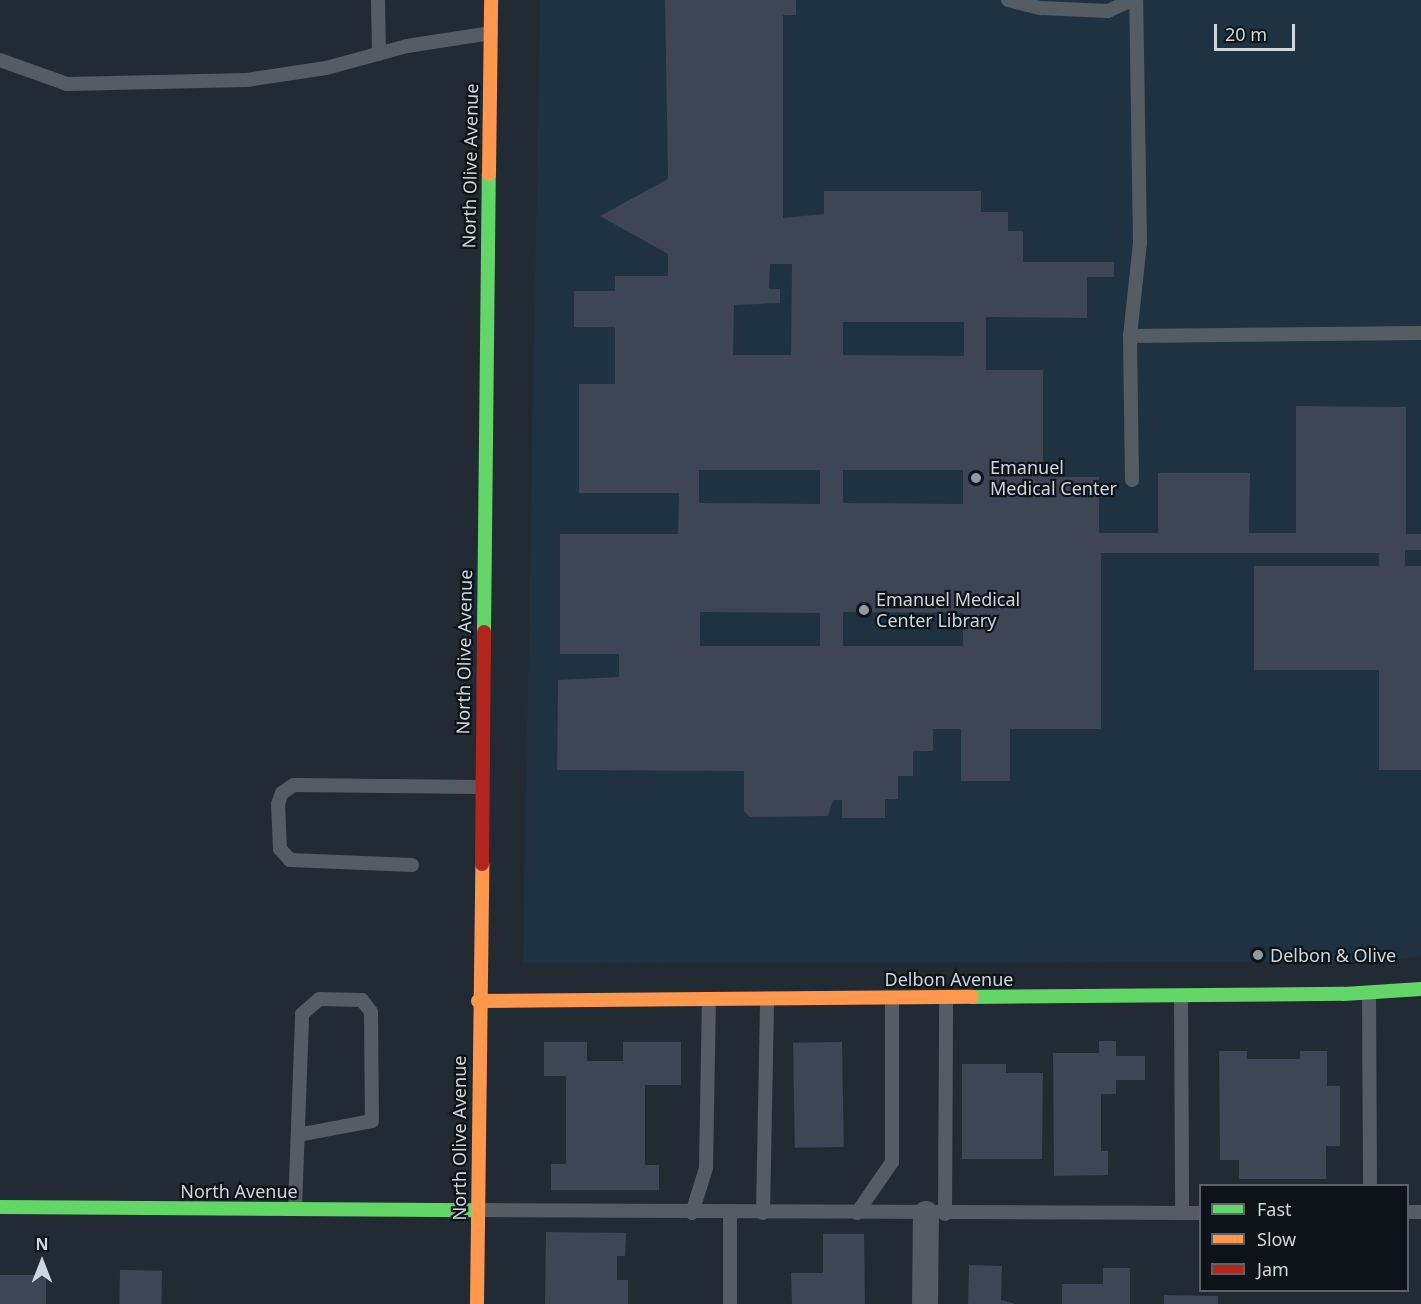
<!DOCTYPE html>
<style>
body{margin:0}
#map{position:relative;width:1421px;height:1304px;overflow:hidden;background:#222b33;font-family:"Noto Sans",sans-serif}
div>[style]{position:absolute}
.built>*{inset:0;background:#1e3241}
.building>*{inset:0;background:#3e4555;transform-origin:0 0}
.lane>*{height:14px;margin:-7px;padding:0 7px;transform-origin:7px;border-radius:7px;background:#555c63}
.street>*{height:26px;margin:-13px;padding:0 13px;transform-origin:13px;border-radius:13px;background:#555c63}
.fast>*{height:14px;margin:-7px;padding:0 7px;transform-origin:7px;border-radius:7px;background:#63d668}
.slow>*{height:14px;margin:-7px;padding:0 7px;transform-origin:7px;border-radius:7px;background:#ff974d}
.jam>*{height:14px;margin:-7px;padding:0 7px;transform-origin:7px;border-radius:7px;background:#b3261e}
.dots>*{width:16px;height:16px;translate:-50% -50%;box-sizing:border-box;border:3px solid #0d1419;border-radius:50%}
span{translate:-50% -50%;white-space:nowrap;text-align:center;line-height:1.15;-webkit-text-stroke:4.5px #0d1419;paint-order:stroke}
.street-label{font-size:18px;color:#cdd7df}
.poi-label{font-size:18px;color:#cdd7df}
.left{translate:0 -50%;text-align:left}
.legend{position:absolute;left:1199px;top:1184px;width:210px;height:108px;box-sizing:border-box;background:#0d1419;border:2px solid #5a6268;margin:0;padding:8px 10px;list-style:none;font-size:18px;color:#cdd7df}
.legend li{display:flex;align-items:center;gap:12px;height:30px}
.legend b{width:30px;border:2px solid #5a6268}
.north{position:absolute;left:12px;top:1232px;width:60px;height:60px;-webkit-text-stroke:4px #0d1419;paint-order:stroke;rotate:0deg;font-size:16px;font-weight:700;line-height:24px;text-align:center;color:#cdd7df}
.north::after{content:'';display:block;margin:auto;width:21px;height:27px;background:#cdd7df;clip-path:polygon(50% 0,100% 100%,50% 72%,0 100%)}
.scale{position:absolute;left:1214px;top:24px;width:81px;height:27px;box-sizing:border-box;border:3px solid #cdd7df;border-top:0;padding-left:8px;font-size:18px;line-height:21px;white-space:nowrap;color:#cdd7df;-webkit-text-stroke:4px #0d1419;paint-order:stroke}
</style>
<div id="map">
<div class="built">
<i style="clip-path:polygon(540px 0,1421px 0,1421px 956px,1385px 962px,523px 963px)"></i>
</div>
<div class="building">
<i style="clip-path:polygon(evenodd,665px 0,796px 0,796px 15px,783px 15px,783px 218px,824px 214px,824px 191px,981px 191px,981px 212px,1008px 212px,1008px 231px,1023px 231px,1023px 262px,1114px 262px,1114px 277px,1087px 277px,1087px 318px,986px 317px,986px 370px,1043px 370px,1043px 477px,1099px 477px,1099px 533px,1158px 533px,1158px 473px,1250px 473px,1249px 533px,1296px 533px,1296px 406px,1406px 407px,1406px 534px,1421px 534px,1421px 550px,1405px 550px,1405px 566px,1421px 566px,1421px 770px,1379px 770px,1379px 670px,1254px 670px,1254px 566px,1379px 566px,1379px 553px,1101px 553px,1101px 729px,1010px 729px,1010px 781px,961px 781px,961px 729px,933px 729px,933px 751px,913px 751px,913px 776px,898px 776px,898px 799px,885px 799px,885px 818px,842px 818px,842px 800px,833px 800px,828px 816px,750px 817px,744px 811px,744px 771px,557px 770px,558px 680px,619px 677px,619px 654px,560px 654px,560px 534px,678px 534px,679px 493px,579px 493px,579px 384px,615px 384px,615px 327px,574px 327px,574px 291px,615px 291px,615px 276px,668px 276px,668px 254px,600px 216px,668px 179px,665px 0,770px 264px,792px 264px,791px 355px,733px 355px,734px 305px,780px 303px,780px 289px,769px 289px,770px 264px,665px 0,843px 322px,964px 322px,964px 356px,843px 355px,843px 322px,665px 0,699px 470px,820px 470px,820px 504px,699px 503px,699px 470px,665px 0,843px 470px,963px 470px,963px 504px,843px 503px,843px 470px,665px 0,700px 612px,820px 613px,820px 646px,700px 646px,700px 612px,665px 0,843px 612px,963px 613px,963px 646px,843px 646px,843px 612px)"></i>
<i style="clip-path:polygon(1099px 1041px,1116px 1041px,1116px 1056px,1145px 1056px,1145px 1080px,1116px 1080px,1116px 1094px,1101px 1094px,1101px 1151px,1108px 1151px,1108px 1175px,1054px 1176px,1053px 1053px,1099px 1053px)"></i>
<i style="clip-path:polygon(544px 1042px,587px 1042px,587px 1061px,623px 1061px,623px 1042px,681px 1042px,681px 1085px,645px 1085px,645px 1165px,659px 1165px,659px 1190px,551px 1190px,551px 1164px,566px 1164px,566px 1076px,544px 1076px)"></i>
<i style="left:842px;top:1042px;width:105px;height:49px;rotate:89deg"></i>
<i style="clip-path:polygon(1219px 1051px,1247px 1051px,1247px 1059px,1300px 1059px,1300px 1051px,1327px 1051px,1327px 1086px,1340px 1086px,1340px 1146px,1326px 1146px,1326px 1179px,1239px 1179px,1239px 1160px,1220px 1160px)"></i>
<i style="clip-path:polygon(962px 1064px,1006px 1064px,1006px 1073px,1043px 1073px,1042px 1159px,962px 1159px)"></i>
<i style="clip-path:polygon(546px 1232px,626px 1233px,625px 1256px,617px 1256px,617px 1280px,628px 1280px,628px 1304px,545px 1304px)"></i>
<i style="clip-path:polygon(823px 1234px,864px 1234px,865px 1304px,792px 1304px,791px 1273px,823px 1273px)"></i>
<i style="clip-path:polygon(969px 1265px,1002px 1266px,1001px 1300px,1016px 1304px,968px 1304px)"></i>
<i style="clip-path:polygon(1103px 1268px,1130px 1268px,1130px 1304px,1062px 1304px,1062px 1284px,1103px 1284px)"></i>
<i style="left:120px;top:1270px;width:42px;height:34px;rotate:1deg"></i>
<i style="left:0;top:1275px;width:46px;height:29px"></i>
<i style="left:1164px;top:1295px;width:54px;height:9px;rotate:1deg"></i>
</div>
<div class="lane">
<i style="left:378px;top:0;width:54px;rotate:88.9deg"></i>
<i style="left:1008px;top:0;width:34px;rotate:14deg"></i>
<i style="left:1041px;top:8px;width:67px;rotate:2.6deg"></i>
<i style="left:1108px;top:11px;width:26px;rotate:-25deg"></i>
<i style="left:0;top:60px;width:71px;rotate:19.7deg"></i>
<i style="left:67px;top:84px;width:180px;rotate:-1.3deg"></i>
<i style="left:247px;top:80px;width:80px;rotate:-8.6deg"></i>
<i style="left:326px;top:68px;width:84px;rotate:-15.2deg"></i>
<i style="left:407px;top:46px;width:85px;rotate:-8.8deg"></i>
<i style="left:1130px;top:336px;width:94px;rotate:-83.9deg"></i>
<i style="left:1140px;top:243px;width:243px;rotate:-90.9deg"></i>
<i style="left:1132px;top:480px;width:144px;rotate:-90.8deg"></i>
<i style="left:1130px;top:336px;width:291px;rotate:-0.6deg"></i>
<i style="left:412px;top:865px;width:122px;rotate:-177.7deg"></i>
<i style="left:290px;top:860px;width:15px;rotate:-132deg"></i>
<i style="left:280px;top:849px;width:45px;rotate:-92.5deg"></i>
<i style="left:278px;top:804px;width:12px;rotate:-70deg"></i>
<i style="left:282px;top:793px;width:14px;rotate:-34deg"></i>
<i style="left:294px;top:785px;width:186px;rotate:0.6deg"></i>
<i style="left:1369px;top:994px;width:192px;rotate:89.7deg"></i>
<i style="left:1181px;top:996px;width:217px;rotate:89.7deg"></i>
<i style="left:295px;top:1209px;width:195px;rotate:-87.9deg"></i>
<i style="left:302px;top:1014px;width:23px;rotate:-41deg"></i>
<i style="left:319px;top:999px;width:43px;rotate:1.3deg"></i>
<i style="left:362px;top:1000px;width:15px;rotate:53deg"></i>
<i style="left:371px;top:1012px;width:109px;rotate:89.5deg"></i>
<i style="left:372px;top:1121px;width:75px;rotate:169.3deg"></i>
<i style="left:477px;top:1210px;width:723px;rotate:0.24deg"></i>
<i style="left:1408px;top:1212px;width:13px"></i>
<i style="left:692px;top:1213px;width:47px;rotate:-72.7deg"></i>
<i style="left:706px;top:1168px;width:169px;rotate:-89deg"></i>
<i style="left:730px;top:1213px;width:91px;rotate:90deg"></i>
<i style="left:763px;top:1213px;width:214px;rotate:-88.9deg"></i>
<i style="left:857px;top:1213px;width:62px;rotate:-55.5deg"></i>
<i style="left:892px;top:1162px;width:164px;rotate:-90deg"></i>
<i style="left:945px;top:1214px;width:217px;rotate:-89.7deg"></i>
</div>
<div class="street">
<i style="left:925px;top:1304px;width:90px;rotate:-89.4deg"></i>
</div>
<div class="fast">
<i style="left:484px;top:632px;width:458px;rotate:-89.4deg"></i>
<i style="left:972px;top:997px;width:372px;rotate:-0.5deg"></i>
<i style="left:1344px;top:994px;width:77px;rotate:-3.7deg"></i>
<i style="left:0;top:1207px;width:477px;rotate:0.4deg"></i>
</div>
<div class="slow">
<i style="left:489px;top:174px;width:174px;rotate:-89.3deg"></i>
<i style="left:478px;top:1001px;width:494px;rotate:-0.5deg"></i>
<i style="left:477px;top:1304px;width:440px;rotate:-89.3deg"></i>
</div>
<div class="jam">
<i style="left:482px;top:864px;width:232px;rotate:-89.5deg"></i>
</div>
<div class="dots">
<i style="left:976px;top:478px;background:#919ba3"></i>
<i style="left:864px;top:610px;background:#919ba3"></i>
<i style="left:1258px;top:955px;background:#919ba3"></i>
</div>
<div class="street-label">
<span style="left:470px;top:166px;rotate:-89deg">North Olive Avenue</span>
<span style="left:464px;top:652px;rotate:-89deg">North Olive Avenue</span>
<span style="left:949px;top:979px">Delbon Avenue</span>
<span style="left:459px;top:1138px;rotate:-90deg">North Olive Avenue</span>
<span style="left:239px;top:1191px">North Avenue</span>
</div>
<div class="poi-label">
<span class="left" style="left:990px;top:478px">Emanuel<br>Medical Center</span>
<span class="left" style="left:876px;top:610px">Emanuel Medical<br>Center Library</span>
<span class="left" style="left:1270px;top:955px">Delbon &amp; Olive</span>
</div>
<ul class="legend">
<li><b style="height:8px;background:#63d668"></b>Fast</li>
<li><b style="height:8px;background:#ff974d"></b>Slow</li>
<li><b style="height:8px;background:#b3261e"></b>Jam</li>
</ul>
<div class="north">N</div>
<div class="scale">20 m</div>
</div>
